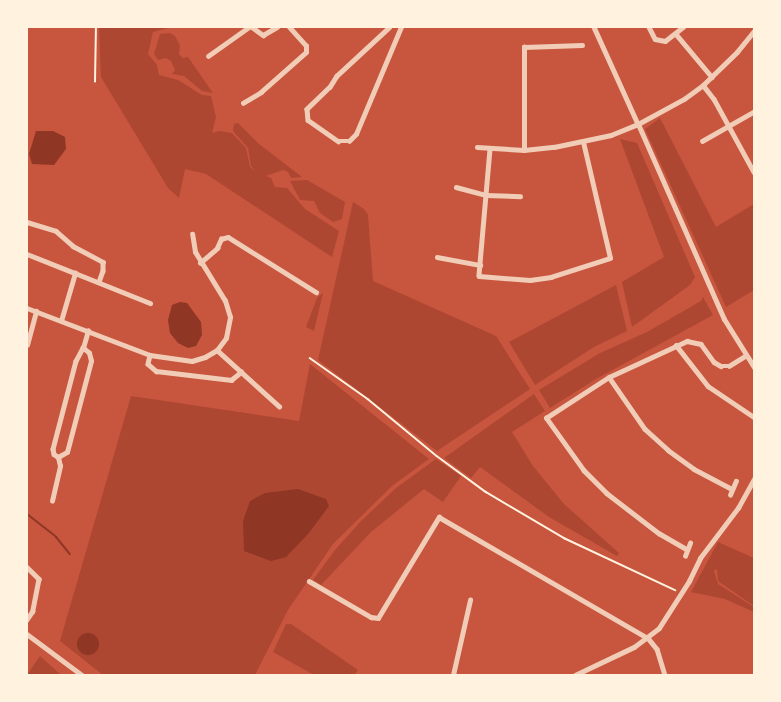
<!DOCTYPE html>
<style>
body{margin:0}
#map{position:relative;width:781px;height:702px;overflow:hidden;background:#c8553d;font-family:"Work Sans",sans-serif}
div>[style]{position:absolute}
.green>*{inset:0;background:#ae4732}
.water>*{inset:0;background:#8f3625}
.round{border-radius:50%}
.stream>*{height:2px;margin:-1px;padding:0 1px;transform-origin:1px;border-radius:1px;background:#8f3625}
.path>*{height:1.5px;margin:-0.75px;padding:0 0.75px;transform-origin:0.75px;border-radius:0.75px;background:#fff3e0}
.minor>*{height:4.5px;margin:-2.25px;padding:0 2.25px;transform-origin:2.25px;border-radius:2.25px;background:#f1ccb7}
.tertiary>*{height:5px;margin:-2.5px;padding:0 2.5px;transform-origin:2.5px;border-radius:2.5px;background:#f1ccb7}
span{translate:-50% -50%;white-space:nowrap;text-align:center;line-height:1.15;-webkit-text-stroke:6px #fff3e0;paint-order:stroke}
.frame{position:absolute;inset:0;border:28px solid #fff3e0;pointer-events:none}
</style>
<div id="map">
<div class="green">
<i style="clip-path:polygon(99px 27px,172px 27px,153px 32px,148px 54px,157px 65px,159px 75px,178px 80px,202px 95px,211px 96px,216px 117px,212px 133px,219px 131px,232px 133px,246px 148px,250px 167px,256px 171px,251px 166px,248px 148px,233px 131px,234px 124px,238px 123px,259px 144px,302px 177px,291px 178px,288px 172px,283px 170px,266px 176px,271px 178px,275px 187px,287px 188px,305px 209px,339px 231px,332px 257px,206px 174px,185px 169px,179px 198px,168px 188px,101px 77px)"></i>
<i style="clip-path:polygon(170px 33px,175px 36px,180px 46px,179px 54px,183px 58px,188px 57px,213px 93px,202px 91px,184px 76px,172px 74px,175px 70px,171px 61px,166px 58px,158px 60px,154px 54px,160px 34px)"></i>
<i style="clip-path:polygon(660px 118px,716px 227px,754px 204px,754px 290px,726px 307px,645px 129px)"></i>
<i style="clip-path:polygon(620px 139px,637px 143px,695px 277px,690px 285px,632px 327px,622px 282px,664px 257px)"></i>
<i style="clip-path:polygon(307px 180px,345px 202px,342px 219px,333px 222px,320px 213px,314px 201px,300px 200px,290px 181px)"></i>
<i style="clip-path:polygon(353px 202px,364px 209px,368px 215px,373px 281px,496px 336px,530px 389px,437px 451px,318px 360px)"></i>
<i style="clip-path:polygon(616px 285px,627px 331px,594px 347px,535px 385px,509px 342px)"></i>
<i style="clip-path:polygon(323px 293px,314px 331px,306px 327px,317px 298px)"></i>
<i style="clip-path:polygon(703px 297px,713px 315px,596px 379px,550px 408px,539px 390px,600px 353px,647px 332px,701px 301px)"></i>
<i style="clip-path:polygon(310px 364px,429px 459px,392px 486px,333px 544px,288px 610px,255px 675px,103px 675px,60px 641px,131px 396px,299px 421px)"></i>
<i style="clip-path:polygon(534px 394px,545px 411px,512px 432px,533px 466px,564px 504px,619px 553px,617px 556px,549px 517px,480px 467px,471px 478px,444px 458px)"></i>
<i style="clip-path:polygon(436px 459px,461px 476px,443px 502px,424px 489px,371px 532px,321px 585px,313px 580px,335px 550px,360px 522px,396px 488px)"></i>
<i style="clip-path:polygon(718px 542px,754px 558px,754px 606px,718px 581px,717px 569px,714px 571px,718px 584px,754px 607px,754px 612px,725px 599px,691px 592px)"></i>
<i style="clip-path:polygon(286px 624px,291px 624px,358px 670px,354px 675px,314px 675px,273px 652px)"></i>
<i style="clip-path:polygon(40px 656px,61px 675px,27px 675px)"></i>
</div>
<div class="water">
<i style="clip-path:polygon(36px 131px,53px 131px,65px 137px,66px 149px,54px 165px,32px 164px,29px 154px)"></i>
<i style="clip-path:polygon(180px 302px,187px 303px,201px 322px,202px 335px,196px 346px,188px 348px,178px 343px,170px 333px,168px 320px,172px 305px)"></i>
<i style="clip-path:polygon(298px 489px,326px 499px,329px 506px,309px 533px,286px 557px,271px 561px,244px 551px,243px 521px,250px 501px,265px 493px)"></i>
<i class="round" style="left:77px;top:633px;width:22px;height:22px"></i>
</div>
<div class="stream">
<i style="left:27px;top:514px;width:37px;rotate:38deg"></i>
<i style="left:56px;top:537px;width:22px;rotate:51deg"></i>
</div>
<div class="path">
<i style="left:95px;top:82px;width:55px;rotate:-89deg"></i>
<i style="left:310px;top:358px;width:71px;rotate:35.3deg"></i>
<i style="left:368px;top:399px;width:89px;rotate:39.6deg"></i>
<i style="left:437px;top:456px;width:61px;rotate:36.3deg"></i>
<i style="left:486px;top:492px;width:91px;rotate:30.5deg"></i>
<i style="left:564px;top:538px;width:123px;rotate:25.1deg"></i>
</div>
<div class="minor">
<i style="left:252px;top:27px;width:14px;rotate:36deg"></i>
<i style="left:263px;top:35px;width:16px;rotate:-30deg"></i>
<i style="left:390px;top:27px;width:72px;rotate:137.2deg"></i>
<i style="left:337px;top:76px;width:13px;rotate:122deg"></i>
<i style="left:330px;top:87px;width:32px;rotate:136deg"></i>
<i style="left:307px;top:109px;width:11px;rotate:85deg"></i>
<i style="left:308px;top:120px;width:37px;rotate:35deg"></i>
<i style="left:338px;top:141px;width:11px"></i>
<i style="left:349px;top:141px;width:10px;rotate:-45deg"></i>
<i style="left:356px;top:134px;width:116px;rotate:-67.2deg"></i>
<i style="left:594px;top:27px;width:107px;rotate:65.6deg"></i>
<i style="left:649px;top:27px;width:13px;rotate:63deg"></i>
<i style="left:655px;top:39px;width:10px;rotate:11deg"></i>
<i style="left:665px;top:41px;width:23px;rotate:-38deg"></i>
<i style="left:676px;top:34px;width:56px;rotate:50.1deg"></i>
<i style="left:208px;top:56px;width:50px;rotate:-35.3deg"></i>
<i style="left:703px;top:85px;width:18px;rotate:52deg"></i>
<i style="left:714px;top:99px;width:83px;rotate:61.3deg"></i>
<i style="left:243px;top:103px;width:21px;rotate:-31deg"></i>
<i style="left:261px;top:92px;width:60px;rotate:-41.6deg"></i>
<i style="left:306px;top:52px;width:6px;rotate:-90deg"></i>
<i style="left:306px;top:46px;width:25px;rotate:-132deg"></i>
<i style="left:702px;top:141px;width:59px;rotate:-29.6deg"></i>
<i style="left:477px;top:147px;width:47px;rotate:3.7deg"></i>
<i style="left:524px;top:150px;width:30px;rotate:-6deg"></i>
<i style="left:554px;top:147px;width:58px;rotate:-11.9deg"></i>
<i style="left:611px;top:135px;width:29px;rotate:-22deg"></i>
<i style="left:638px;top:124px;width:52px;rotate:-28.5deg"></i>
<i style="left:684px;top:99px;width:24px;rotate:-36deg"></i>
<i style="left:703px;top:85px;width:47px;rotate:-44.1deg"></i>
<i style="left:737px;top:52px;width:27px;rotate:-51deg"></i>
<i style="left:490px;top:149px;width:127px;rotate:95deg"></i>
<i style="left:479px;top:276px;width:51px;rotate:4.5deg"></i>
<i style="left:530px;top:280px;width:21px;rotate:-8deg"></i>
<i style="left:551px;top:277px;width:62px;rotate:-17.9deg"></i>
<i style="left:610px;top:258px;width:119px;rotate:-103.1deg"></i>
<i style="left:524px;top:150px;width:103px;rotate:-90deg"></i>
<i style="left:524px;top:47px;width:58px;rotate:-2deg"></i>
<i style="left:456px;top:187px;width:31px;rotate:15deg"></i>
<i style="left:486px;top:195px;width:34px;rotate:2deg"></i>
<i style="left:27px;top:222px;width:30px;rotate:17deg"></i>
<i style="left:56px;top:231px;width:23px;rotate:41deg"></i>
<i style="left:73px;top:246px;width:34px;rotate:28deg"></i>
<i style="left:103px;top:262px;width:9px;rotate:90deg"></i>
<i style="left:103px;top:271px;width:12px;rotate:110deg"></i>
<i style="left:27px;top:254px;width:52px;rotate:21.6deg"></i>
<i style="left:437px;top:257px;width:44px;rotate:10.5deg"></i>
<i style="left:200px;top:263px;width:23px;rotate:-41deg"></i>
<i style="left:217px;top:248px;width:10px;rotate:-66deg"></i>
<i style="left:221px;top:239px;width:7px;rotate:-16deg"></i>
<i style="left:228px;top:237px;width:104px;rotate:32deg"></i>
<i style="left:27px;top:308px;width:132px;rotate:20.9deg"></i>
<i style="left:150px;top:355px;width:42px;rotate:8.1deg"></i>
<i style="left:192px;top:361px;width:14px;rotate:-17deg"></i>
<i style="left:205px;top:357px;width:14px;rotate:-30deg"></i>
<i style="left:217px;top:350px;width:15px;rotate:-53deg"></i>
<i style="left:226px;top:338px;width:21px;rotate:-79deg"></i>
<i style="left:230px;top:317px;width:17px;rotate:-107deg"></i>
<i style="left:225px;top:301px;width:57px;rotate:-121.5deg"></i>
<i style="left:195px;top:252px;width:18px;rotate:-99deg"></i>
<i style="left:61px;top:321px;width:50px;rotate:-73.7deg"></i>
<i style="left:75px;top:273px;width:81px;rotate:21.8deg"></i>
<i style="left:27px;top:345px;width:35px;rotate:-75deg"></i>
<i style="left:676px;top:345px;width:52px;rotate:52deg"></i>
<i style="left:708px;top:386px;width:55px;rotate:34deg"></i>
<i style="left:83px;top:348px;width:15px;rotate:118deg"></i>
<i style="left:76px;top:361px;width:91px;rotate:104.6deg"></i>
<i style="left:53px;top:449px;width:5px;rotate:79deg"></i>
<i style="left:54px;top:454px;width:5px;rotate:37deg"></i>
<i style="left:58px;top:457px;width:10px;rotate:-29deg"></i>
<i style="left:67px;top:452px;width:94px;rotate:-75.2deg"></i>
<i style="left:91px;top:361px;width:8px;rotate:-104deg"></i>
<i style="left:89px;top:353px;width:8px;rotate:-140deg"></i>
<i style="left:83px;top:348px;width:18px;rotate:-74deg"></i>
<i style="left:217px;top:350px;width:84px;rotate:42.1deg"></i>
<i style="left:150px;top:355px;width:9px;rotate:103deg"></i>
<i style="left:148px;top:364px;width:11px;rotate:41deg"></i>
<i style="left:156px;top:371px;width:76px;rotate:6.8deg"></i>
<i style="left:231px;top:380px;width:13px;rotate:-39deg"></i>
<i style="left:609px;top:377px;width:63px;rotate:55.3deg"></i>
<i style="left:645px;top:429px;width:31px;rotate:42deg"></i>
<i style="left:668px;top:450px;width:32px;rotate:36deg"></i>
<i style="left:694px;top:469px;width:43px;rotate:27.8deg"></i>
<i style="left:730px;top:495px;width:15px;rotate:-67deg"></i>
<i style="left:52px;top:501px;width:36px;rotate:-77deg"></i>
<i style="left:60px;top:466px;width:9px;rotate:-103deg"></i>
<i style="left:687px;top:550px;width:32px;rotate:-150deg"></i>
<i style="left:659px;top:534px;width:66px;rotate:-142.4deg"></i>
<i style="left:607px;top:494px;width:33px;rotate:-135deg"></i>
<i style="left:584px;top:471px;width:65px;rotate:-125.6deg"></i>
<i style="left:546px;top:418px;width:75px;rotate:-33.1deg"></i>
<i style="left:609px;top:377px;width:86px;rotate:-24.8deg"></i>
<i style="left:687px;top:341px;width:14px;rotate:12deg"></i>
<i style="left:701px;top:344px;width:22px;rotate:54deg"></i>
<i style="left:714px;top:362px;width:8px;rotate:30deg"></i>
<i style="left:721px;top:366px;width:8px"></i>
<i style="left:729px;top:366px;width:19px;rotate:-32deg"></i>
<i style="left:685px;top:556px;width:14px;rotate:-69deg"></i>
<i style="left:27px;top:567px;width:17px;rotate:45deg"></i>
<i style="left:39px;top:579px;width:33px;rotate:101deg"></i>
<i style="left:33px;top:611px;width:11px;rotate:124deg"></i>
<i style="left:309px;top:581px;width:72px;rotate:30.1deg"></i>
<i style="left:371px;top:617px;width:7px;rotate:8deg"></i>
<i style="left:378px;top:618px;width:118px;rotate:-58.9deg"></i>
<i style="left:439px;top:517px;width:241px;rotate:30.1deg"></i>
<i style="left:648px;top:638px;width:14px;rotate:51deg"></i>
<i style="left:657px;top:649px;width:27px;rotate:73deg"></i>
<i style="left:27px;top:634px;width:69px;rotate:36.7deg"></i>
<i style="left:453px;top:675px;width:77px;rotate:-77.2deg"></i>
<i style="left:575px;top:675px;width:65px;rotate:-25.4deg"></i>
<i style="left:634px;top:647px;width:31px;rotate:-37deg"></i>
<i style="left:659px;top:628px;width:56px;rotate:-57.4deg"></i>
<i style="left:689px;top:581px;width:25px;rotate:-64deg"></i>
<i style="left:700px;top:558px;width:63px;rotate:-52.8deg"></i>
<i style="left:738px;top:508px;width:33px;rotate:-61deg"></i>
</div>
<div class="tertiary">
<i style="left:638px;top:124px;width:213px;rotate:66.2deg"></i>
<i style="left:724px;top:319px;width:57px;rotate:58deg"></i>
</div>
<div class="frame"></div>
</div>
